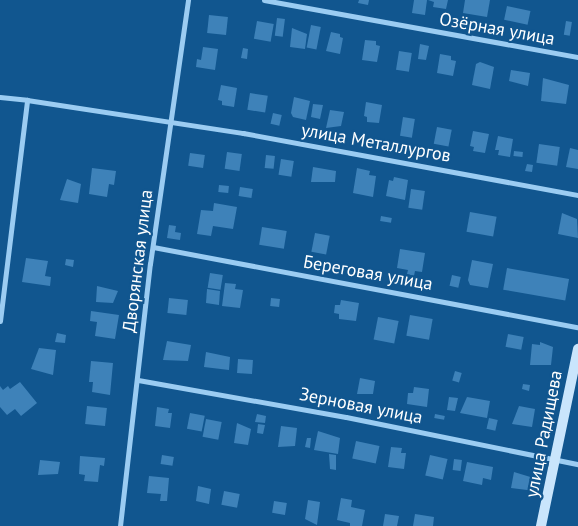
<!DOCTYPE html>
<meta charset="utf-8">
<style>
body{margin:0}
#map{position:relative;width:578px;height:526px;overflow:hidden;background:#11568f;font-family:"PT Sans",sans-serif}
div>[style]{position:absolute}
.building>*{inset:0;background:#3e82b9;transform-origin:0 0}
.street>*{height:5px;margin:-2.5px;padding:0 2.5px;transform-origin:2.5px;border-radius:2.5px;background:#9bccf2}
.secondary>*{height:10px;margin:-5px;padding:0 5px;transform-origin:5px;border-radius:5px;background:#c9e5fc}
span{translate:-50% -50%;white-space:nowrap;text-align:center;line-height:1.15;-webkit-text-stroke:4.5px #11568f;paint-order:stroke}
.street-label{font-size:18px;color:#fff}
</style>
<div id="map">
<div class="building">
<i style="clip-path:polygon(359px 0,369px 0,368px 5px,358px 3px)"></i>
<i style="clip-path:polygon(414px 0,427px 0,425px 15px,412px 13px)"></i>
<i style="clip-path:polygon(428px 0,448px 0,446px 9px,433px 7px,434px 2px)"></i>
<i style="clip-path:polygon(465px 0,490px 0,487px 17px,463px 13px)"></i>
<i style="left:507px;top:6px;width:24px;height:14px;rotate:12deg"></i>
<i style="left:209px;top:15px;width:19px;height:18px;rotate:6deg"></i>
<i style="left:277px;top:18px;width:8px;height:18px;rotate:7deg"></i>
<i style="left:257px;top:21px;width:17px;height:18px;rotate:10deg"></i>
<i style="left:566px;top:21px;width:6px;height:14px;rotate:9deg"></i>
<i style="left:311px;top:25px;width:10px;height:23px;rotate:11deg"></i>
<i style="clip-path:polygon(292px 28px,307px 34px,305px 49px,290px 47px)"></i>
<i style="clip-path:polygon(331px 32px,340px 34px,340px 37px,343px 38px,340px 54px,326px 51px)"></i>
<i style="clip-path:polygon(365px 40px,376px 41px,376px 45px,380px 46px,377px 62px,362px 60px)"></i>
<i style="clip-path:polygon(420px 44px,429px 46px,426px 60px,418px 59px)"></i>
<i style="clip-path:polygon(203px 47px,218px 49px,215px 70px,196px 67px,197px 59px,201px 60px)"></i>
<i style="clip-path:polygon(243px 48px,248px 49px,247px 59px,241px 58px)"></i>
<i style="left:399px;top:51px;width:13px;height:19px;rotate:9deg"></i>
<i style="clip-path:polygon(440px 54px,451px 56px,451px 60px,456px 61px,453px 76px,437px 73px)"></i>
<i style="clip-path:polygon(480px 62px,494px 67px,490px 89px,472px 85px,476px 64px)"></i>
<i style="clip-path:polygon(511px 70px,530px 73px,528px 86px,509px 81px)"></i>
<i style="clip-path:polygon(543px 78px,569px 85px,566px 104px,541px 101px)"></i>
<i style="clip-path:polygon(221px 85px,237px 88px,234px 107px,222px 105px,222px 101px,218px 100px)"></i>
<i style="left:250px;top:93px;width:18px;height:17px;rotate:9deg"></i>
<i style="clip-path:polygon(294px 97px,310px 101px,306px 120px,293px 117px,291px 113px)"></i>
<i style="clip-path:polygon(366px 102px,382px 105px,379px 123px,367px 122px,367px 117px,364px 116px)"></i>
<i style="clip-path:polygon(313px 104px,323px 105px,320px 119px,311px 117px)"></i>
<i style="clip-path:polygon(330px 110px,344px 112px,341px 126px,326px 128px)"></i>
<i style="left:273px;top:113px;width:9px;height:11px;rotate:13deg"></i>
<i style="left:403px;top:117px;width:12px;height:19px;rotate:9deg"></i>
<i style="left:437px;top:127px;width:15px;height:17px;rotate:11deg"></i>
<i style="clip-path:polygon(473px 131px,489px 134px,485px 153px,473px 151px,474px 147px,470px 146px)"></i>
<i style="clip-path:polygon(498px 136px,513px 139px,510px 157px,498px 155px,499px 150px,495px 150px)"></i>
<i style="left:539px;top:144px;width:21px;height:19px;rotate:8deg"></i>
<i style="clip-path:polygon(570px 148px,578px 150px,578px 169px,566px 167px)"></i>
<i style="left:514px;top:151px;width:9px;height:5px;rotate:6deg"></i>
<i style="left:227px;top:152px;width:15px;height:17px;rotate:8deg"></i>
<i style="left:190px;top:153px;width:15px;height:13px;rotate:8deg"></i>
<i style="left:266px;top:155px;width:9px;height:13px;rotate:6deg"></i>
<i style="left:281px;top:159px;width:13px;height:16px;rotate:9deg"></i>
<i style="clip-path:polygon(527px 164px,533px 165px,532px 172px,525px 171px)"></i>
<i style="clip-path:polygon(313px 167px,336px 171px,335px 182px,311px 182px)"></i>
<i style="clip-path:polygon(92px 168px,116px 171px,114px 185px,109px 184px,107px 197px,89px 194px)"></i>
<i style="clip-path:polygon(357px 168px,370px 171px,369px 175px,376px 176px,373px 197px,353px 193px)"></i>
<i style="clip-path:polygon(394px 177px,408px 180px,405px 200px,386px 196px,389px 180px,393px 181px)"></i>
<i style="clip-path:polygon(67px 179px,81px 184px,78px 203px,60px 200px)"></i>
<i style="left:219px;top:185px;width:10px;height:7px;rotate:6deg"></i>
<i style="left:240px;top:187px;width:13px;height:9px;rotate:9deg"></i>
<i style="left:411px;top:189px;width:14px;height:19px;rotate:8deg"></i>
<i style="clip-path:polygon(214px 203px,237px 207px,233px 229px,213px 226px,211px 236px,197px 234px,201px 210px,213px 211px)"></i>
<i style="left:470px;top:212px;width:27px;height:20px;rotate:10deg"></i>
<i style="clip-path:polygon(562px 213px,577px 219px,578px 238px,558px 234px)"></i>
<i style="left:381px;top:216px;width:11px;height:5px;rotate:10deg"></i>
<i style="clip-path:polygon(169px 225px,176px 226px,175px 232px,181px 233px,180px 240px,167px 238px)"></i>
<i style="left:262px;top:227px;width:25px;height:18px;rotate:9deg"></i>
<i style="left:315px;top:233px;width:15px;height:19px;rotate:11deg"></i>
<i style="clip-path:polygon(400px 249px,425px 253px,422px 272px,415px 271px,414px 276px,407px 274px,408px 270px,397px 268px)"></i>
<i style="clip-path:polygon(26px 258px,48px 261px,45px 276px,51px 277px,50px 286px,22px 282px)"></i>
<i style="clip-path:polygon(66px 259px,74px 260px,73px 267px,65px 265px)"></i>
<i style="clip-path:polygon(472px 260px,493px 264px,488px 288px,470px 285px,468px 280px)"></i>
<i style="left:507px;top:268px;width:63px;height:22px;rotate:10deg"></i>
<i style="left:210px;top:273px;width:13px;height:15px;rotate:9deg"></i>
<i style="left:452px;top:275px;width:9px;height:11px;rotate:13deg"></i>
<i style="clip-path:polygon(225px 283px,236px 284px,235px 289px,243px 290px,240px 308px,222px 306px)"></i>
<i style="clip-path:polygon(97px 286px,118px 291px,113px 303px,96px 302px)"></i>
<i style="clip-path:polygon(207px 289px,220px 291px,219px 305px,206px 303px)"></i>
<i style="left:169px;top:298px;width:19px;height:15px;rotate:6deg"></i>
<i style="left:271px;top:298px;width:9px;height:8px;rotate:6deg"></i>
<i style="clip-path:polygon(341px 300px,359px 303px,356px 321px,339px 319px,339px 314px,334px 313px,335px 305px,340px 305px)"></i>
<i style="clip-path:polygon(91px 311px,119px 315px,115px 339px,95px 336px,97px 322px,90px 321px)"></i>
<i style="left:410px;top:315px;width:23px;height:21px;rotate:10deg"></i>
<i style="left:378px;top:317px;width:21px;height:23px;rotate:11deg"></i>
<i style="clip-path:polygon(57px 333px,66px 335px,65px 343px,55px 342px)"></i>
<i style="left:508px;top:334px;width:16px;height:13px;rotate:11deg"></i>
<i style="clip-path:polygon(167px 341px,191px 345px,188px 361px,163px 360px)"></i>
<i style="clip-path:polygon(540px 342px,553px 347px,551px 365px,530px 365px,532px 344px,540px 345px)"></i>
<i style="clip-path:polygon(39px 348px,56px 350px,53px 375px,31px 369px)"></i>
<i style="clip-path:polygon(206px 352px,230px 357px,229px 370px,204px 367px)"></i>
<i style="left:238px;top:359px;width:15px;height:14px;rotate:4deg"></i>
<i style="clip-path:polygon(91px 361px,113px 363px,110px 395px,92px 392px,93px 382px,89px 382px)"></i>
<i style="left:455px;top:371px;width:7px;height:10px;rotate:16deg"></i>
<i style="clip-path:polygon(360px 378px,375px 381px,373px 394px,357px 394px)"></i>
<i style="clip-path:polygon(20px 382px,37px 403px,21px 416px,15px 409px,7px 415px,0 407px,0 386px,3px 390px,8px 386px,10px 389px)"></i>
<i style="clip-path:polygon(523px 384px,530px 385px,529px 391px,522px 389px)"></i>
<i style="clip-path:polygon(414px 387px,429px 389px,427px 407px,407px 404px,408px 393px,413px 393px)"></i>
<i style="clip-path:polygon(449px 397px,458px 398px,455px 411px,447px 410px)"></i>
<i style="clip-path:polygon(467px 397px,490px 401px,487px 418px,460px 413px)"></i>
<i style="left:87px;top:406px;width:20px;height:18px;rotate:6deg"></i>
<i style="clip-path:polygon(519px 406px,535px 409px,532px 427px,512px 424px)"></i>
<i style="clip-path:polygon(157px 407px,169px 409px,168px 413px,172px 413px,170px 428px,155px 426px)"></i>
<i style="left:190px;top:413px;width:15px;height:16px;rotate:11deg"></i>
<i style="clip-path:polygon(257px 414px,266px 416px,265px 423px,255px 422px)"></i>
<i style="left:435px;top:414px;width:10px;height:4px;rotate:11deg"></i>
<i style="left:489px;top:418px;width:9px;height:11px;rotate:13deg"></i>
<i style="left:206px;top:419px;width:16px;height:18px;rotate:11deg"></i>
<i style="clip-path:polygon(237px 423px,251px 429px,248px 445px,234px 443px)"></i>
<i style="clip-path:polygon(258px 424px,265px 425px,263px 434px,257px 433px)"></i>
<i style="clip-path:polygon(281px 426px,297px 428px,295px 446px,278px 447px)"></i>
<i style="clip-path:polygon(318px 431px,340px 438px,338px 454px,314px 450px)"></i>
<i style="clip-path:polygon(307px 438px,311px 438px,310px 448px,305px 447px)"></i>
<i style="left:356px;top:441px;width:24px;height:18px;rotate:12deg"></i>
<i style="clip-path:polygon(391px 447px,402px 448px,401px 453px,406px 453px,404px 469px,388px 467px)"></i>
<i style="clip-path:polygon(329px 454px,336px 455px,336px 470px,330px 469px)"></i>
<i style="left:162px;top:455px;width:12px;height:9px;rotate:9deg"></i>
<i style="left:430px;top:455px;width:18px;height:21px;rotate:13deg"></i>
<i style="clip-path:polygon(80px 456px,105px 458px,104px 466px,100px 465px,98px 482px,84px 481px,85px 475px,79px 474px)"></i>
<i style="left:454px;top:459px;width:8px;height:11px;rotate:7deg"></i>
<i style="clip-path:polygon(40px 460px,60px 462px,58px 474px,38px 475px)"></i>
<i style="clip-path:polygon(467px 462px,493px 467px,491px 480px,483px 478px,482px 485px,463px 481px)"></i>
<i style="clip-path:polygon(514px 472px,537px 479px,535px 491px,511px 488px)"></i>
<i style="clip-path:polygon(149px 476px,169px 478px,167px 501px,160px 501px,161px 494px,147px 493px)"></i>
<i style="clip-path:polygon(198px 486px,211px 489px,209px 504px,196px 501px)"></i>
<i style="left:224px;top:491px;width:16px;height:14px;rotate:11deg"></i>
<i style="clip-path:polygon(341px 498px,352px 500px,351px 507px,365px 510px,362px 526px,350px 526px,350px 523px,337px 520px)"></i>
<i style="clip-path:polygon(308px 500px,320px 502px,317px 525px,305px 519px)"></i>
<i style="left:274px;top:501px;width:13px;height:12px;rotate:9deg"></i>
<i style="clip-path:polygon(385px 514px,399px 516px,397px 526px,383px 526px)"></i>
<i style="clip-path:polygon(415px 514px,434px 517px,433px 526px,413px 526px)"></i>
</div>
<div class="street">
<i style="left:264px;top:0;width:319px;rotate:10.3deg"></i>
<i style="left:0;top:97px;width:27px;rotate:6deg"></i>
<i style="left:153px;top:247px;width:432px;rotate:10.7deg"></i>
<i style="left:0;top:321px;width:223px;rotate:-83deg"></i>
<i style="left:27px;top:100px;width:219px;rotate:8.7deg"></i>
<i style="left:243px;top:133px;width:341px;rotate:10.5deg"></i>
<i style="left:138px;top:380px;width:211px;rotate:10.1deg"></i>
<i style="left:346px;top:417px;width:237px;rotate:11.5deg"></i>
<i style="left:120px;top:526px;width:264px;rotate:-83.5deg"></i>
<i style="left:150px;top:264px;width:267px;rotate:-81.8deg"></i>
</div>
<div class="secondary">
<i style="left:541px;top:526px;width:181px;rotate:-78.2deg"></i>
</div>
<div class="street-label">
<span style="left:497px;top:29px;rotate:10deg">Озёрная улица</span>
<span style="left:376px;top:143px;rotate:10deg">улица Металлургов</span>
<span style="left:138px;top:261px;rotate:-83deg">Дворянская улица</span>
<span style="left:368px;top:273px;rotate:10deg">Береговая улица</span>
<span style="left:361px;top:406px;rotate:11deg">Зерновая улица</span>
<span style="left:544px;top:434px;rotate:-79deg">улица Радищева</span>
</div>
</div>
